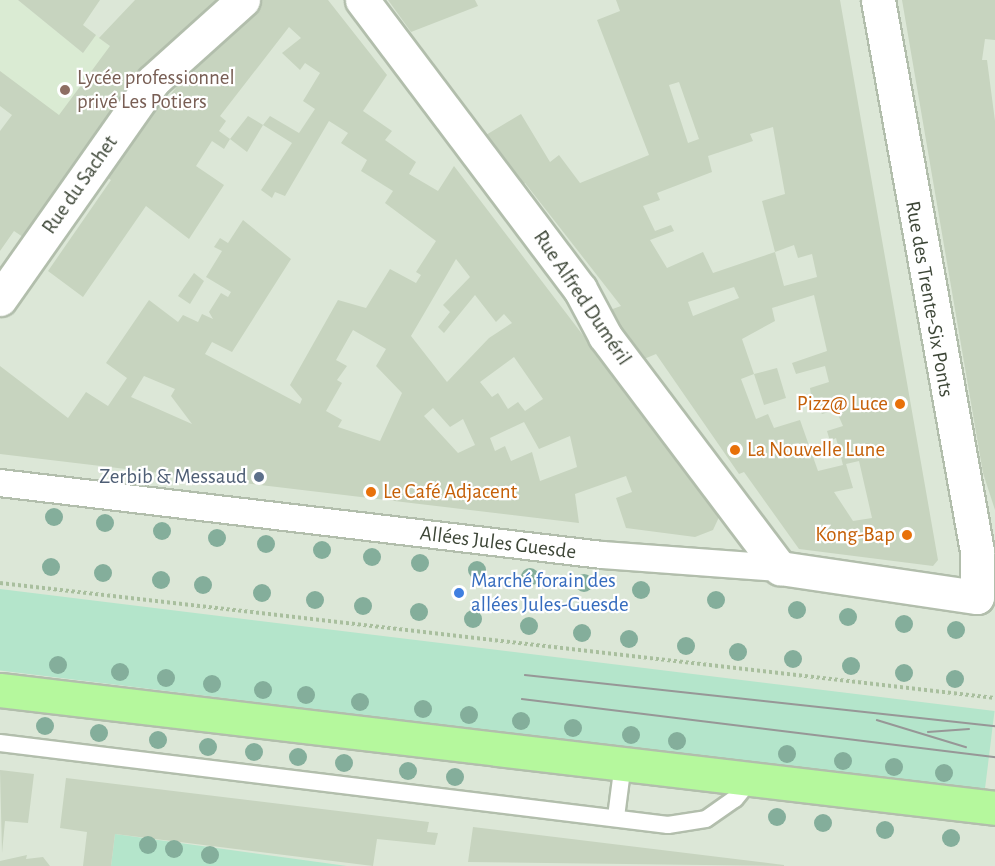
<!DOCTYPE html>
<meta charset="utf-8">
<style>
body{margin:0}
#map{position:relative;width:995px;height:866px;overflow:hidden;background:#ecf3e9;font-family:"Alegreya Sans",sans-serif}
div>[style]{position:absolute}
.residential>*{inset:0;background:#dce7d7;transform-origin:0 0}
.education>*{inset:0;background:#daebd3}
.green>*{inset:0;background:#b4e5cb;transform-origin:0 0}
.building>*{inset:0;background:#c7d4bf}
.path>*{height:4px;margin-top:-2px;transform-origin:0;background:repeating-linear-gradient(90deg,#a9bf9e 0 3px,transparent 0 6px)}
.roads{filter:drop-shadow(2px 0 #b2beac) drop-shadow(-2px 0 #b2beac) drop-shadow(0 2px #b2beac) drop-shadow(0 -2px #b2beac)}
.service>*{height:16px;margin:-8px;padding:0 8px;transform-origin:8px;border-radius:8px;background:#fff}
.pedestrian>*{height:26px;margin:-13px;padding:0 13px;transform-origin:13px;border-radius:13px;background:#fff}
.minor>*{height:33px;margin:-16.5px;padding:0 16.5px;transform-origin:16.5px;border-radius:16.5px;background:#fff}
.primary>*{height:33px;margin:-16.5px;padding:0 16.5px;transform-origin:16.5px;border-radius:16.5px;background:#b5f89d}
.tram>*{height:1.5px;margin:-0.75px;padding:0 0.75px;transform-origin:0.75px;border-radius:0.75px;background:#979797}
.trees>*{width:18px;height:18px;margin:-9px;border-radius:50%;background:#84ae9b}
.dots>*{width:16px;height:16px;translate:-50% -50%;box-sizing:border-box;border:3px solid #fff;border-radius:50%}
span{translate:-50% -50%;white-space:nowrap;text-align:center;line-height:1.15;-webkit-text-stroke:4.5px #fff;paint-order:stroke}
.education-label{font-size:21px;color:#785e54}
.left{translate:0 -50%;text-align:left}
.street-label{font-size:21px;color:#3d4637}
.food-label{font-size:21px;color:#c56008}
.right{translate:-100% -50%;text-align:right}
.service-label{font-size:21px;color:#4e5e75}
.shop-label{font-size:21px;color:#366cbe}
</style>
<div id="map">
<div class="residential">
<i style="left:0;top:0;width:995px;height:866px"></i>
</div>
<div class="education">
<i style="clip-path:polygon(0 0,18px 0,83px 53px,96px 35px,142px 73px,77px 163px,0 106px)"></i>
</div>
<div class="green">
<i style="left:0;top:589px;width:1002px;height:81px;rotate:7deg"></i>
<i style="clip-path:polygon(115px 834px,347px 866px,111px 866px)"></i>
</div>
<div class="building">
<i style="clip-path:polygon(18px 0,100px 0,83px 25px,96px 35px,83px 53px)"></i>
<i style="clip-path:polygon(135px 0,222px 0,23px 237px,14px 231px,0 251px,0 131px,12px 115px,0 106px,0 71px,59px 115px,110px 46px,99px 38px)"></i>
<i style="clip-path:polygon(evenodd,253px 0,328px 0,387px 75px,363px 111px,392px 131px,385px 140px,416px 162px,409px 174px,438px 191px,454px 166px,720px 515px,713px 530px,695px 537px,626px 528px,616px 498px,632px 492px,626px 476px,575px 494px,579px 523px,0 454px,0 366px,68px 418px,86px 392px,108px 406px,127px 378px,106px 363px,149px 300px,178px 322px,183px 315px,198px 322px,202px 314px,213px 319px,209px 312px,221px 293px,228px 297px,231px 292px,206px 277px,222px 251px,214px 247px,220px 238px,228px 243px,243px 220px,291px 259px,232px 352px,212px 342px,205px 354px,300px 404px,302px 399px,290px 385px,338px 300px,366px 308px,390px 269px,416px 283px,421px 275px,416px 272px,436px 241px,385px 203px,393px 191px,361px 171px,367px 160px,341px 143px,348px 133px,329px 121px,285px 196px,275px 192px,272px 198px,261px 190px,292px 143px,263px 125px,247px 152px,230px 139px,248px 116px,263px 125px,270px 116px,299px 133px,315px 109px,303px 101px,320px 73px,305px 63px,300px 70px,282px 53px,301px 38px,289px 27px,220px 116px,226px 121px,219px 131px,230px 139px,224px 149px,212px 141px,196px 166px,224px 185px,189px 239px,146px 206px,83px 297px,48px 271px,111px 180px,103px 175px,155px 101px,162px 106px,178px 85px,173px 80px,253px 0,456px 259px,470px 277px,443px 305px,450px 312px,438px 327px,444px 333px,475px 295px,496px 322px,504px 314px,512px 323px,489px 338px,447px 382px,411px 336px,456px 259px,253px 0,353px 330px,386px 349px,376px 366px,402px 393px,380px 441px,338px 427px,342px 420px,326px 411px,342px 383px,337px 380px,347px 366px,336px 360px,353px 330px,253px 0,514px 357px,543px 399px,525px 411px,518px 402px,508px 409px,498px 393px,492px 397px,480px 382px,514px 357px,253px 0,144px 376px,175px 389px,171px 396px,192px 424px,131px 397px,144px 376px,253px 0,433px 408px,450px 427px,463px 419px,475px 445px,458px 453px,424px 416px,433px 408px,253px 0,524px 422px,539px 449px,570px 436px,577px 467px,540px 481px,532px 452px,511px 461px,505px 446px,495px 451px,490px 438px,524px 422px)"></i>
<i style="clip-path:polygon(388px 0,475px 0,478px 6px,411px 32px)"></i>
<i style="clip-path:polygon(evenodd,616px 0,840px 0,938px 560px,933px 566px,799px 549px,744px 472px,739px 474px,656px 354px,644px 359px,607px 311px,621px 306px,525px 183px,520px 186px,486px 135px,521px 114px,550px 162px,559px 155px,580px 183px,649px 155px,597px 20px,620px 11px,616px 0,679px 82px,699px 139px,688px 143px,669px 85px,679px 82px,616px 0,773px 127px,785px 194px,762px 201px,775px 252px,794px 245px,798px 258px,812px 254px,817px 277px,784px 286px,775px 252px,713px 273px,703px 252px,667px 268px,650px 240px,674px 231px,671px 225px,655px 231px,643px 206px,660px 200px,657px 193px,712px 172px,708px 156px,753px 141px,750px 134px,773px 127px,616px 0,734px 287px,739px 298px,693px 316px,688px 302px,734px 287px,616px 0,814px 295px,827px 351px,792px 363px,796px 374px,825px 366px,829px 382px,810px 388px,811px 396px,822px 414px,836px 410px,843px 426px,827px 431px,830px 441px,836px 438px,843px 465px,818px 471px,800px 420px,774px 428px,768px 414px,756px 419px,741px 379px,754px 374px,764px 405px,786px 398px,777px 368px,754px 374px,742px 339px,775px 321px,772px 308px,814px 295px,616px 0,859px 461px,872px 518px,853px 521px,834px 492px,853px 488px,846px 464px,859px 461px)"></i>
<i style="clip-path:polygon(902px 0,995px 0,995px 40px,985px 39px,982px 60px,987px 60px,995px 121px,995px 510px,983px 473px)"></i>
<i style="clip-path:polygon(194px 273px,204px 281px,190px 304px,178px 296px)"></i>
<i style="clip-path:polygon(0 770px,34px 774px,28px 823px,5px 821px,2px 853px)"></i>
<i style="clip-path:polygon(66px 778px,429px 822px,427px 832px,438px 833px,435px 845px,377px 839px,373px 866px,115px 834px,111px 866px,83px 866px,87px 832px,60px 828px)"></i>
<i style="clip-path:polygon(473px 827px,784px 865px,784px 866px,468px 862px)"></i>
<i style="clip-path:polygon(27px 855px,26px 859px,43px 857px,50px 866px,0 866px,0 861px)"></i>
</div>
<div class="path">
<i style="left:0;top:583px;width:1002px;rotate:6.59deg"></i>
</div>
<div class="roads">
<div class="service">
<i style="left:0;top:743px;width:673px;rotate:7deg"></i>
<i style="left:668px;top:825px;width:38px;rotate:-9deg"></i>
<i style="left:706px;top:819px;width:35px;rotate:-35deg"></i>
<i style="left:735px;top:799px;width:26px;rotate:-51deg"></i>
<i style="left:616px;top:817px;width:54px;rotate:-82.6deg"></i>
</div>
<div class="pedestrian">
<i style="left:0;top:483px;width:606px;rotate:6.82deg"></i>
<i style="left:602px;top:555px;width:178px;rotate:4.2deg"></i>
</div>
<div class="minor">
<i style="left:362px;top:0;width:362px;rotate:53deg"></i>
<i style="left:580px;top:289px;width:53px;rotate:62deg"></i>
<i style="left:605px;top:336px;width:291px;rotate:53deg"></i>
<i style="left:780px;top:568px;width:199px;rotate:8.4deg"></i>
<i style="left:977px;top:597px;width:46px;rotate:-90deg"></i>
<i style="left:977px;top:551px;width:560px;rotate:-100.19deg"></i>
<i style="left:0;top:299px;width:266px;rotate:-54.9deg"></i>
<i style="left:153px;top:81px;width:121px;rotate:-42deg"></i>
</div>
<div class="primary">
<i style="left:0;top:690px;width:1002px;rotate:6.76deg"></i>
</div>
</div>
<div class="tram">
<i style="left:525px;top:675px;width:473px;rotate:6.2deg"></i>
<i style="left:522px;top:699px;width:477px;rotate:7deg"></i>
<i style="left:877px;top:720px;width:93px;rotate:16.9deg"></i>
<i style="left:928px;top:732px;width:41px;rotate:-4.2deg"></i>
</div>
<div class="trees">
<i style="left:54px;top:517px"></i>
<i style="left:105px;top:523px"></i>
<i style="left:162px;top:531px"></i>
<i style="left:217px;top:538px"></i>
<i style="left:266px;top:544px"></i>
<i style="left:322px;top:550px"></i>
<i style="left:372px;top:557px"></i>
<i style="left:420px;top:563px"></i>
<i style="left:51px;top:567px"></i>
<i style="left:477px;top:570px"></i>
<i style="left:103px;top:573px"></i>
<i style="left:530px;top:577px"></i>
<i style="left:161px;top:580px"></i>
<i style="left:584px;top:583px"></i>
<i style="left:203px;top:585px"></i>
<i style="left:641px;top:590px"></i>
<i style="left:262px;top:593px"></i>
<i style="left:315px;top:600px"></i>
<i style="left:716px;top:600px"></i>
<i style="left:363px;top:606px"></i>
<i style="left:797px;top:610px"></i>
<i style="left:419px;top:612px"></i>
<i style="left:848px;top:617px"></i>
<i style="left:473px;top:619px"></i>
<i style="left:904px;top:624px"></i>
<i style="left:529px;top:626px"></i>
<i style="left:956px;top:630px"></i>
<i style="left:582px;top:633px"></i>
<i style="left:629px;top:639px"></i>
<i style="left:686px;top:646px"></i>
<i style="left:738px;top:652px"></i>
<i style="left:793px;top:659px"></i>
<i style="left:58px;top:665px"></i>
<i style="left:851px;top:666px"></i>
<i style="left:120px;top:672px"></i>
<i style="left:904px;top:673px"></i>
<i style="left:166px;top:678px"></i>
<i style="left:955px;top:679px"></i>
<i style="left:212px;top:684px"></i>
<i style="left:263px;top:690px"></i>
<i style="left:306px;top:695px"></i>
<i style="left:360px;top:702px"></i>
<i style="left:423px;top:709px"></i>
<i style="left:469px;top:715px"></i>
<i style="left:521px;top:721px"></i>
<i style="left:45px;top:726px"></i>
<i style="left:573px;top:728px"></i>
<i style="left:99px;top:733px"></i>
<i style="left:631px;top:735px"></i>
<i style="left:158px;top:740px"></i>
<i style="left:677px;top:741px"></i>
<i style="left:208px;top:747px"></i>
<i style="left:254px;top:752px"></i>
<i style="left:787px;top:754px"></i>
<i style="left:298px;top:757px"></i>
<i style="left:843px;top:761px"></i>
<i style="left:344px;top:763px"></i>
<i style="left:894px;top:767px"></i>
<i style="left:408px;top:771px"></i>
<i style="left:944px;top:773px"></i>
<i style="left:455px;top:777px"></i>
<i style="left:777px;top:817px"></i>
<i style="left:823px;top:823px"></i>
<i style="left:885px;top:830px"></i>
<i style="left:951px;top:838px"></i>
<i style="left:148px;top:845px"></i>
<i style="left:174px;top:849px"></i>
<i style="left:210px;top:855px"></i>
</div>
<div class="dots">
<i style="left:65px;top:90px;background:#8d6e63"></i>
<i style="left:900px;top:404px;background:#e8710a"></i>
<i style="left:735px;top:450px;background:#e8710a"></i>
<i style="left:259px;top:477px;background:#5c6f8a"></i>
<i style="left:371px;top:492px;background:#e8710a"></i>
<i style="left:907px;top:535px;background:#e8710a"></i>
<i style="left:459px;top:593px;background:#3f7fe0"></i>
</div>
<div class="education-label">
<span class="left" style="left:77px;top:90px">Lycée professionnel<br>privé Les Potiers</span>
</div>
<div class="street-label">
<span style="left:80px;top:185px;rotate:-55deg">Rue du Sachet</span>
<span style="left:582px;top:298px;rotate:56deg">Rue Alfred Duméril</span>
<span style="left:929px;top:299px;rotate:80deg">Rue des Trente-Six Ponts</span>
<span style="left:498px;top:543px;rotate:7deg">Allées Jules Guesde</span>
</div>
<div class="food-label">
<span class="right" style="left:888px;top:404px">Pizz@ Luce</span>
<span class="left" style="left:747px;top:450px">La Nouvelle Lune</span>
<span class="left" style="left:383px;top:492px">Le Café Adjacent</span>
<span class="right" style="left:895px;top:535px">Kong-Bap</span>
</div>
<div class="service-label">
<span class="right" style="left:247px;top:477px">Zerbib &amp; Messaud</span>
</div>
<div class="shop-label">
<span class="left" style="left:471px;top:593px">Marché forain des<br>allées Jules-Guesde</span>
</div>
</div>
